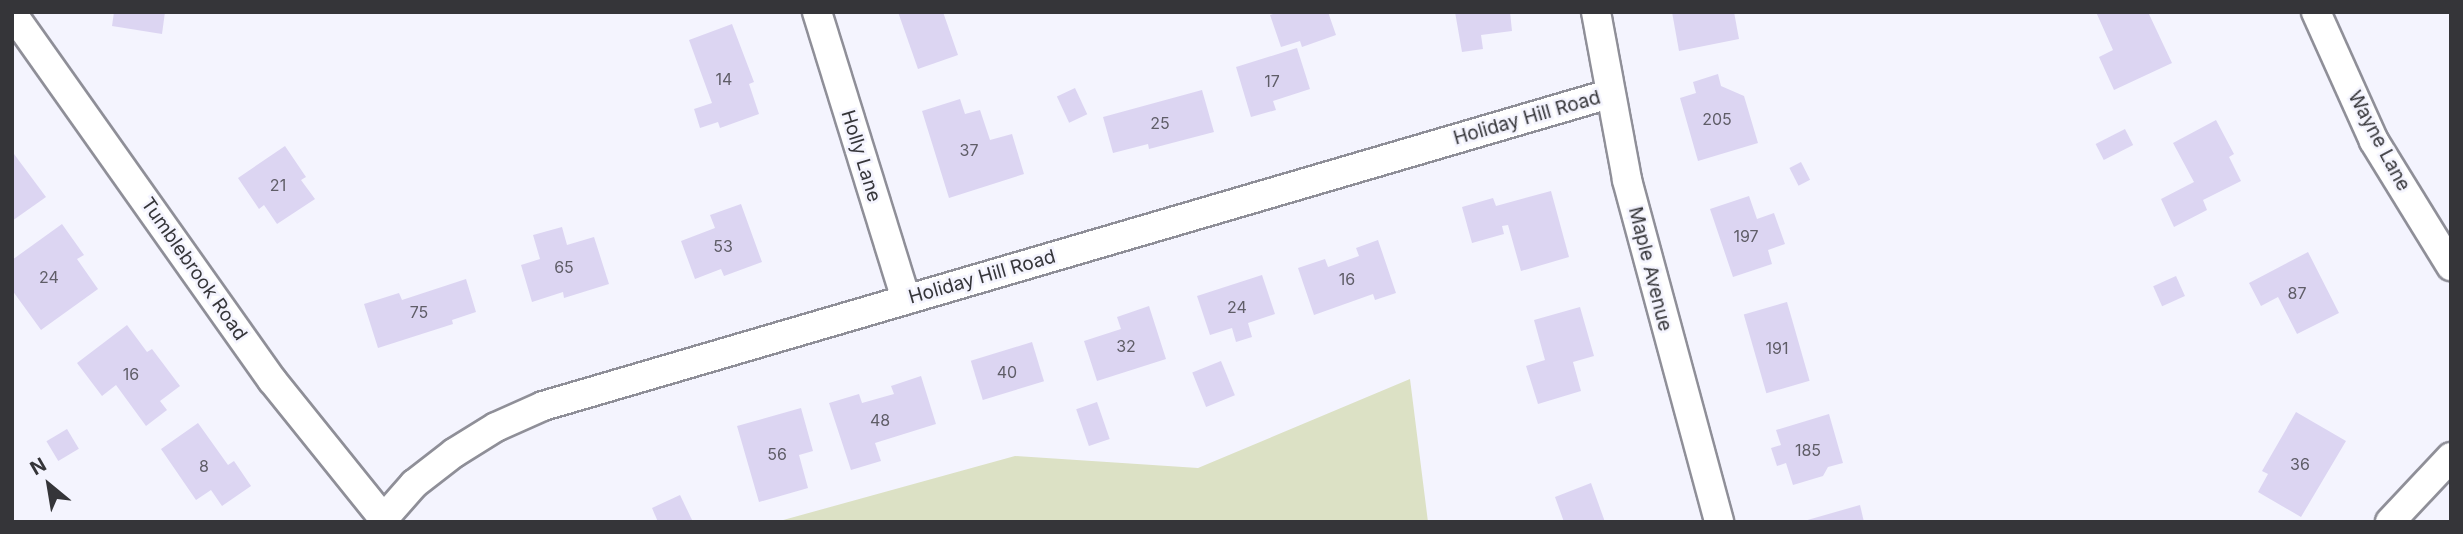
<!DOCTYPE html>
<style>
body{margin:0}
#map{position:relative;width:2463px;height:534px;overflow:hidden;background:#f4f4fe;font-family:Inter,sans-serif}
div>[style]{position:absolute}
.green>*{inset:0;background:#dce1c5}
.building>*{inset:0;background:#dcd5f2;transform-origin:0 0}
.roads{filter:drop-shadow(2px 0 #8f8f98) drop-shadow(-2px 0 #8f8f98) drop-shadow(0 2px #8f8f98) drop-shadow(0 -2px #8f8f98)}
.street>*{height:28px;margin:-14px;padding:0 14px;transform-origin:14px;border-radius:14px;background:#fff}
span{translate:-50% -50%;white-space:nowrap;text-align:center;line-height:1.15;-webkit-text-stroke:5px #f4f4fe;paint-order:stroke}
.number-label{font-size:16px;color:#5f5d67}
.number-label span{-webkit-text-stroke-width:0}
.street-label{font-size:19px;color:#353539}
.frame{position:absolute;inset:0;border:14px solid #353539;pointer-events:none}
.north{position:absolute;left:14px;top:450px;width:70px;height:70px;-webkit-text-stroke:5px #f4f4fe;paint-order:stroke;rotate:330deg;font-size:19px;font-weight:700;line-height:28px;text-align:center;color:#353539}
.north::after{content:'';display:block;margin:auto;width:24px;height:32px;background:#353539;clip-path:polygon(50% 0,100% 100%,50% 72%,0 100%)}
</style>
<div id="map">
<div class="green">
<i style="clip-path:polygon(1410px 379px,1428px 522px,776px 522px,1015px 456px,1198px 468px)"></i>
</div>
<div class="building">
<i style="clip-path:polygon(114px 12px,165px 12px,162px 34px,112px 26px)"></i>
<i style="clip-path:polygon(898px 12px,943px 12px,958px 55px,918px 69px)"></i>
<i style="clip-path:polygon(1279px 12px,1328px 12px,1336px 35px,1302px 47px,1300px 41px,1281px 47px,1270px 15px)"></i>
<i style="clip-path:polygon(1455px 12px,1510px 12px,1512px 31px,1481px 35px,1483px 49px,1462px 52px)"></i>
<i style="clip-path:polygon(1672px 12px,1734px 12px,1739px 39px,1679px 51px)"></i>
<i style="clip-path:polygon(2096px 12px,2148px 12px,2172px 63px,2114px 90px,2099px 57px,2113px 50px)"></i>
<i style="clip-path:polygon(732px 24px,754px 82px,749px 84px,759px 114px,720px 128px,718px 122px,700px 128px,694px 109px,712px 103px,689px 40px)"></i>
<i style="clip-path:polygon(1297px 48px,1310px 89px,1273px 101px,1276px 110px,1251px 117px,1236px 67px)"></i>
<i style="clip-path:polygon(1718px 74px,1721px 86px,1744px 96px,1758px 143px,1698px 161px,1680px 98px,1696px 93px,1693px 82px)"></i>
<i style="left:1075px;top:88px;width:29px;height:20px;rotate:65deg"></i>
<i style="clip-path:polygon(1202px 90px,1214px 132px,1149px 149px,1148px 144px,1113px 153px,1103px 117px)"></i>
<i style="clip-path:polygon(960px 99px,965px 114px,980px 110px,990px 140px,1012px 134px,1024px 174px,949px 198px,922px 111px)"></i>
<i style="clip-path:polygon(2216px 120px,2234px 154px,2229px 157px,2241px 181px,2203px 200px,2207px 210px,2174px 227px,2161px 199px,2194px 182px,2173px 143px)"></i>
<i style="left:2125px;top:129px;width:18px;height:33px;rotate:63deg"></i>
<i style="clip-path:polygon(285px 146px,306px 177px,301px 180px,315px 199px,277px 224px,264px 205px,259px 209px,238px 178px)"></i>
<i style="clip-path:polygon(14px 154px,46px 197px,12px 221px,12px 155px)"></i>
<i style="left:1801px;top:162px;width:20px;height:13px;rotate:63deg"></i>
<i style="clip-path:polygon(1551px 191px,1569px 257px,1521px 271px,1508px 225px,1502px 226px,1504px 234px,1472px 243px,1462px 207px,1493px 198px,1496px 206px)"></i>
<i style="clip-path:polygon(1749px 196px,1757px 219px,1774px 213px,1785px 244px,1768px 250px,1772px 264px,1733px 277px,1710px 209px)"></i>
<i style="clip-path:polygon(741px 204px,762px 262px,724px 276px,721px 269px,695px 279px,681px 241px,715px 228px,710px 215px)"></i>
<i style="clip-path:polygon(62px 224px,84px 255px,77px 259px,98px 289px,41px 330px,12px 290px,12px 260px)"></i>
<i style="clip-path:polygon(562px 227px,567px 245px,594px 237px,609px 284px,564px 298px,563px 292px,532px 302px,521px 265px,540px 259px,533px 235px)"></i>
<i style="clip-path:polygon(1378px 240px,1396px 293px,1375px 300px,1373px 294px,1314px 315px,1298px 268px,1325px 259px,1328px 267px,1359px 256px,1356px 248px)"></i>
<i style="clip-path:polygon(2308px 252px,2339px 313px,2297px 334px,2278px 297px,2261px 306px,2249px 283px)"></i>
<i style="clip-path:polygon(1262px 275px,1275px 314px,1248px 323px,1252px 337px,1236px 342px,1232px 328px,1210px 335px,1197px 296px)"></i>
<i style="left:2176px;top:276px;width:22px;height:25px;rotate:66deg"></i>
<i style="clip-path:polygon(466px 279px,476px 312px,452px 320px,453px 324px,378px 348px,364px 304px,399px 293px,402px 300px)"></i>
<i style="left:1787px;top:302px;width:82px;height:45px;rotate:74deg"></i>
<i style="clip-path:polygon(1149px 306px,1166px 359px,1097px 381px,1084px 341px,1121px 329px,1117px 317px)"></i>
<i style="clip-path:polygon(1580px 307px,1594px 356px,1573px 362px,1581px 391px,1538px 404px,1526px 366px,1545px 360px,1534px 320px)"></i>
<i style="clip-path:polygon(127px 325px,147px 352px,152px 349px,180px 386px,160px 401px,167px 410px,146px 426px,116px 385px,102px 396px,77px 363px)"></i>
<i style="left:1032px;top:342px;width:41px;height:64px;rotate:73deg"></i>
<i style="left:1221px;top:361px;width:37px;height:31px;rotate:68deg"></i>
<i style="clip-path:polygon(921px 376px,936px 424px,875px 443px,881px 461px,851px 470px,829px 403px,859px 394px,862px 403px,894px 394px,891px 386px)"></i>
<i style="left:1097px;top:402px;width:39px;height:22px;rotate:71deg"></i>
<i style="clip-path:polygon(801px 408px,813px 451px,799px 455px,808px 488px,759px 502px,737px 426px)"></i>
<i style="clip-path:polygon(2296px 412px,2346px 441px,2301px 517px,2258px 492px,2268px 474px,2262px 471px)"></i>
<i style="clip-path:polygon(1829px 414px,1843px 463px,1828px 467px,1823px 476px,1793px 485px,1786px 463px,1777px 466px,1771px 448px,1781px 445px,1776px 430px)"></i>
<i style="clip-path:polygon(198px 423px,228px 465px,234px 461px,251px 486px,222px 506px,211px 490px,196px 500px,161px 449px)"></i>
<i style="left:67px;top:429px;width:23px;height:24px;rotate:59deg"></i>
<i style="clip-path:polygon(1591px 483px,1605px 522px,1564px 522px,1555px 497px)"></i>
<i style="clip-path:polygon(680px 495px,693px 522px,658px 522px,652px 508px)"></i>
<i style="clip-path:polygon(1860px 505px,1864px 522px,1804px 522px,1804px 521px)"></i>
</div>
<div class="roads">
<div class="street">
<i style="left:817px;top:12px;width:301px;rotate:72.8deg"></i>
<i style="left:1596px;top:12px;width:171px;rotate:79.5deg"></i>
<i style="left:1627px;top:180px;width:354px;rotate:74.9deg"></i>
<i style="left:2316px;top:12px;width:141px;rotate:65.8deg"></i>
<i style="left:2374px;top:141px;width:147px;rotate:58.4deg"></i>
<i style="left:12px;top:13px;width:450px;rotate:54.7deg"></i>
<i style="left:272px;top:380px;width:182px;rotate:51.2deg"></i>
<i style="left:385px;top:517px;width:44px;rotate:-48.7deg"></i>
<i style="left:414px;top:484px;width:51px;rotate:-37.8deg"></i>
<i style="left:454px;top:453px;width:49px;rotate:-31.8deg"></i>
<i style="left:496px;top:427px;width:51px;rotate:-24.1deg"></i>
<i style="left:543px;top:406px;width:1111px;rotate:-16.31deg"></i>
<i style="left:2390px;top:522px;width:89px;rotate:-46.8deg"></i>
</div>
</div>
<div class="number-label">
<span style="left:724px;top:79px">14</span>
<span style="left:1272px;top:81px">17</span>
<span style="left:1717px;top:119px">205</span>
<span style="left:1160px;top:123px">25</span>
<span style="left:969px;top:150px">37</span>
<span style="left:278px;top:185px">21</span>
<span style="left:1746px;top:236px">197</span>
<span style="left:723px;top:246px">53</span>
<span style="left:564px;top:267px">65</span>
<span style="left:49px;top:277px">24</span>
<span style="left:1347px;top:279px">16</span>
<span style="left:2297px;top:293px">87</span>
<span style="left:1237px;top:307px">24</span>
<span style="left:419px;top:312px">75</span>
<span style="left:1126px;top:346px">32</span>
<span style="left:1777px;top:348px">191</span>
<span style="left:1007px;top:372px">40</span>
<span style="left:131px;top:374px">16</span>
<span style="left:880px;top:420px">48</span>
<span style="left:1808px;top:450px">185</span>
<span style="left:777px;top:454px">56</span>
<span style="left:2300px;top:464px">36</span>
<span style="left:204px;top:466px">8</span>
</div>
<div class="street-label">
<span style="left:1527px;top:118px;rotate:-16deg">Holiday Hill Road</span>
<span style="left:2379px;top:141px;rotate:62deg">Wayne Lane</span>
<span style="left:861px;top:156px;rotate:73deg">Holly Lane</span>
<span style="left:194px;top:269px;rotate:55deg">Tumblebrook Road</span>
<span style="left:1650px;top:269px;rotate:76deg">Maple Avenue</span>
<span style="left:982px;top:277px;rotate:-16deg">Holiday Hill Road</span>
</div>
<div class="frame"></div>
<div class="north">N</div>
</div>
